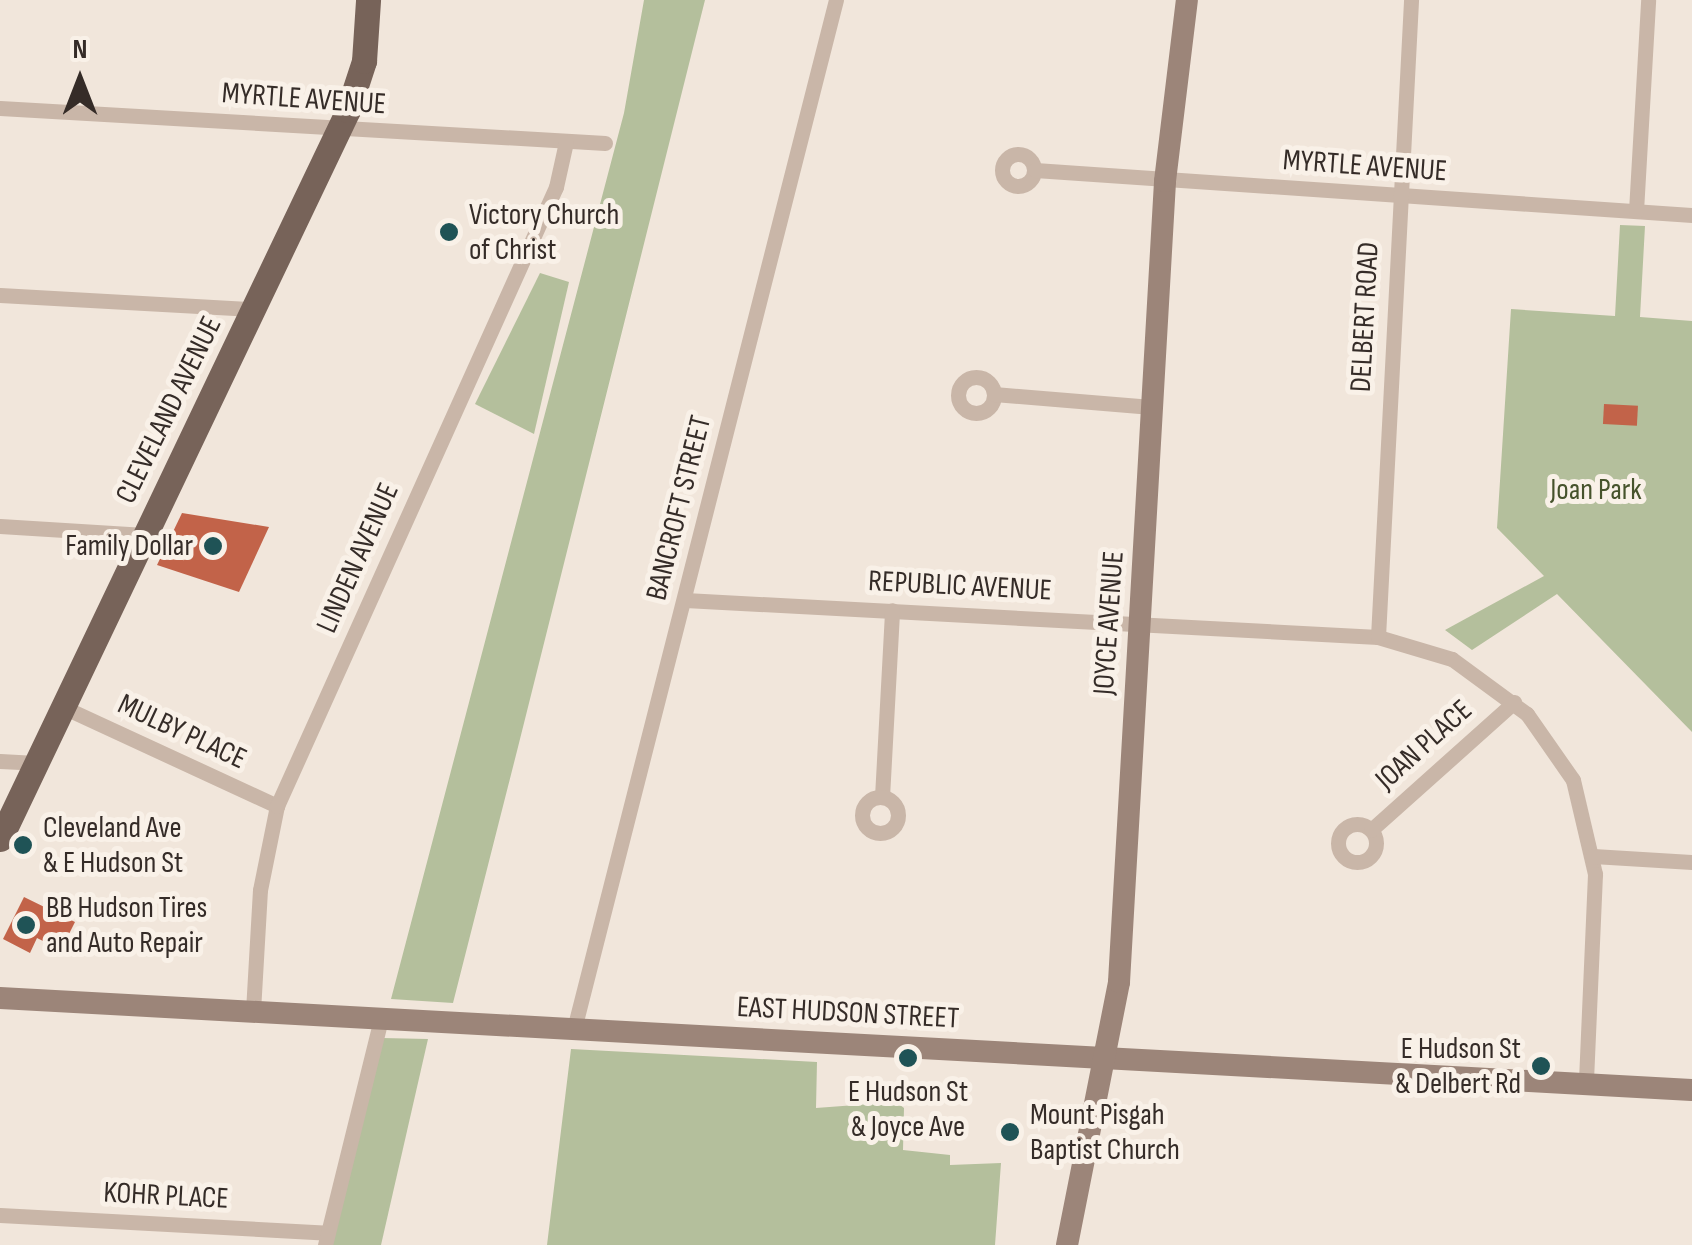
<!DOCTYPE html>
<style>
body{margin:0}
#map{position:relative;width:1692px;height:1245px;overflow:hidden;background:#f1e6db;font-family:"Sofia Sans Condensed",sans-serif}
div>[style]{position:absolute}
.green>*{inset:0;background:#b4bf9c}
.building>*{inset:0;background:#c26349;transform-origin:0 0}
.street>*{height:15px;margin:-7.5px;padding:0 7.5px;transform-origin:7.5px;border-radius:7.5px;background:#c9b6a8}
.street>.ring{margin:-7.5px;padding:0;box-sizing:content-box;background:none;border:15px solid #c9b6a8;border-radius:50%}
.secondary>*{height:22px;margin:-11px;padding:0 11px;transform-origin:11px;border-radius:11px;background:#9c8579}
.primary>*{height:25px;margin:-12.5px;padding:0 12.5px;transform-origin:12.5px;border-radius:12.5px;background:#776359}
.dots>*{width:28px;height:28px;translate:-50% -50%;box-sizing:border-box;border:5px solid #f9f1e8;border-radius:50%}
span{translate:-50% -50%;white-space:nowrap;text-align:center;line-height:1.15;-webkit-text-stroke:10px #f9f1e8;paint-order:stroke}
.street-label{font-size:30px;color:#352c28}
.poi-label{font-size:30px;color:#352c28}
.left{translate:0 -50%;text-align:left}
.right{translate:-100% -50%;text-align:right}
.park-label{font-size:30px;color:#46532c}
.north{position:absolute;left:30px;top:30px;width:100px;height:100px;-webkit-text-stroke:8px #f9f1e8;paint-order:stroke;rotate:0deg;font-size:28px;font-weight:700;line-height:40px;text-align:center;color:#352c28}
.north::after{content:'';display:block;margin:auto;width:35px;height:45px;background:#352c28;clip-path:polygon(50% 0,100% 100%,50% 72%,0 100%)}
</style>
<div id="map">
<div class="green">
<i style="clip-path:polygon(644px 0,705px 0,517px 751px,453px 1003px,391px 999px,624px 113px)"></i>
<i style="clip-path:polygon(1620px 225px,1645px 226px,1640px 317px,1692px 321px,1692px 732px,1557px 594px,1472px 650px,1445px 630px,1544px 576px,1497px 528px,1511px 309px,1615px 316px)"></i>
<i style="clip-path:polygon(540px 273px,569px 282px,534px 434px,475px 404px)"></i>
<i style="clip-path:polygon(382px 1038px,428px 1039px,381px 1245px,331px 1245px)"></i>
<i style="clip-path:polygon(571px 1049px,817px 1062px,816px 1108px,896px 1102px,904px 1108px,903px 1150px,950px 1155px,950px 1165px,1001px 1163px,995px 1245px,547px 1245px)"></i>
</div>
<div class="building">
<i style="left:1604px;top:404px;width:34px;height:20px;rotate:3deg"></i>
<i style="clip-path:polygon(182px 513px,269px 527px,239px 592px,157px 565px)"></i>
<i style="clip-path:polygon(24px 897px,75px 922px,61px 950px,37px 938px,30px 953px,3px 939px)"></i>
</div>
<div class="street">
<i style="left:0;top:108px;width:606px;rotate:3.31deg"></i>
<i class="ring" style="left:1002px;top:154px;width:17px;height:17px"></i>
<i style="left:1035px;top:170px;width:659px;rotate:3.92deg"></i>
<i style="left:1636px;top:211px;width:211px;rotate:-86.7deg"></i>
<i style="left:0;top:295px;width:253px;rotate:3.2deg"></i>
<i class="ring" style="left:958px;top:377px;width:21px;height:21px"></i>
<i style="left:994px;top:394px;width:158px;rotate:4.7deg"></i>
<i style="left:0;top:526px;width:145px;rotate:3.6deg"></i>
<i style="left:685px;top:600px;width:694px;rotate:3.06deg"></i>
<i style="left:1378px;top:637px;width:77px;rotate:16.6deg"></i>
<i style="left:1452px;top:659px;width:93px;rotate:36.3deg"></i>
<i style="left:1527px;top:714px;width:80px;rotate:55.1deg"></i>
<i style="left:1573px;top:780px;width:97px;rotate:76.8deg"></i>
<i style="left:1595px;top:874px;width:209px;rotate:92.5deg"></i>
<i style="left:1378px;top:637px;width:638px;rotate:-87.03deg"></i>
<i style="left:63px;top:707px;width:236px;rotate:24.8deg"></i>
<i style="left:0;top:761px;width:36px;rotate:3deg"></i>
<i style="left:882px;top:797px;width:187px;rotate:-86.9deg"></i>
<i class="ring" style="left:862px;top:797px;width:21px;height:21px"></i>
<i class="ring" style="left:1338px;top:824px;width:23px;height:23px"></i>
<i style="left:1371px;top:830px;width:192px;rotate:-41.8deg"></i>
<i style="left:1593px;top:856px;width:99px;rotate:3.5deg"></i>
<i style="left:253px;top:1011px;width:121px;rotate:-86.7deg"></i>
<i style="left:260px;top:890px;width:86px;rotate:-78.6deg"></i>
<i style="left:277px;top:806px;width:679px;rotate:-65.74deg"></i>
<i style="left:556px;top:187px;width:46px;rotate:-77.5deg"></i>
<i style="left:574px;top:1029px;width:1062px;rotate:-75.72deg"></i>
<i style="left:0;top:1215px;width:328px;rotate:3.1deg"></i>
<i style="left:325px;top:1245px;width:234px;rotate:-76.1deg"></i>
</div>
<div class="secondary">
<i style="left:0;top:998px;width:1694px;rotate:3.11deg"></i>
<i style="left:1067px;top:1245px;width:268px;rotate:-78.8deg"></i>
<i style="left:1119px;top:982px;width:802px;rotate:-86.71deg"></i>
<i style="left:1165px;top:181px;width:182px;rotate:-83.1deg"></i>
</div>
<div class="primary">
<i style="left:0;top:839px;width:808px;rotate:-64.48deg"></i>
<i style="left:348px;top:110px;width:52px;rotate:-71.9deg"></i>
<i style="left:364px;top:61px;width:61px;rotate:-86.2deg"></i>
</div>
<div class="dots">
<i style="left:449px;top:232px;background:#1f5356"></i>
<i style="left:213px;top:546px;background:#1f5356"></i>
<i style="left:23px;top:845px;background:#1f5356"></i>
<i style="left:26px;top:925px;background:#1f5356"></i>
<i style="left:908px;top:1058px;background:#1f5356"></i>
<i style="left:1541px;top:1066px;background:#1f5356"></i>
<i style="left:1010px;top:1132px;background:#1f5356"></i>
</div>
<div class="street-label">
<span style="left:304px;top:99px;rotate:4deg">MYRTLE AVENUE</span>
<span style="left:1365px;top:166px;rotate:4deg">MYRTLE AVENUE</span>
<span style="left:1365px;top:317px;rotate:-87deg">DELBERT ROAD</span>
<span style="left:169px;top:410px;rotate:-64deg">CLEVELAND AVENUE</span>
<span style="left:679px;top:508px;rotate:-76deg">BANCROFT STREET</span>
<span style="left:358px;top:558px;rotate:-66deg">LINDEN AVENUE</span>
<span style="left:960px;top:586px;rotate:3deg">REPUBLIC AVENUE</span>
<span style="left:1109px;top:623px;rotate:-86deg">JOYCE AVENUE</span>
<span style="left:182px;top:732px;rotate:25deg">MULBY PLACE</span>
<span style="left:1424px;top:745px;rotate:-42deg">JOAN PLACE</span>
<span style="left:848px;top:1013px;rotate:3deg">EAST HUDSON STREET</span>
<span style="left:166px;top:1196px;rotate:3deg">KOHR PLACE</span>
</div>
<div class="poi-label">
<span class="left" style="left:469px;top:232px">Victory Church<br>of Christ</span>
<span class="right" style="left:193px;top:546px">Family Dollar</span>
<span class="left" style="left:43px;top:845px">Cleveland Ave<br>&amp; E Hudson St</span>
<span class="left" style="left:46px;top:925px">BB Hudson Tires<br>and Auto Repair</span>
<span class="right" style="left:1521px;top:1066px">E Hudson St<br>&amp; Delbert Rd</span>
<span style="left:908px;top:1109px">E Hudson St<br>&amp; Joyce Ave</span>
<span class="left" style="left:1030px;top:1132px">Mount Pisgah<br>Baptist Church</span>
</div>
<div class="park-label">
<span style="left:1596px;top:490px">Joan Park</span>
</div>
<div class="north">N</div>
</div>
